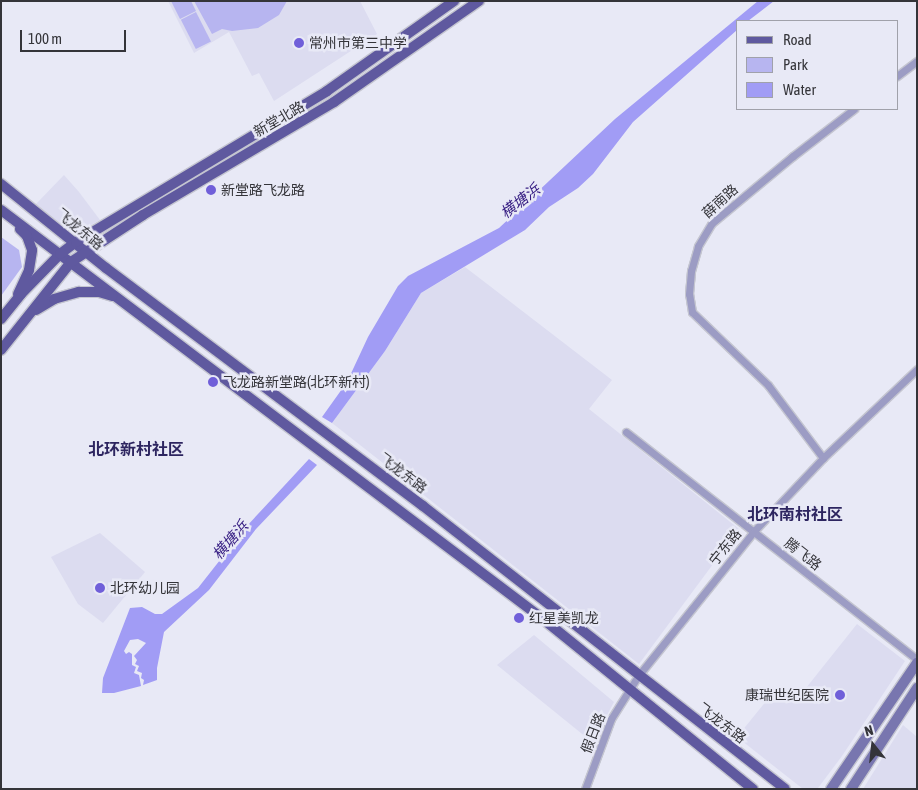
<!DOCTYPE html>
<meta charset="utf-8">
<style>
body{margin:0}
#map{position:relative;width:918px;height:790px;overflow:hidden;background:#e8e9f6;font-family:"Asap Condensed","Noto Sans SC",sans-serif}
div>[style]{position:absolute}
.built>*{inset:0;background:#dcdcf0}
.green>*{inset:0;background:#b7b5f0;transform-origin:0 0}
.water>*{inset:0;background:#a19cf5}
.roads{filter:drop-shadow(1px 0 #c4c5d0) drop-shadow(-1px 0 #c4c5d0) drop-shadow(0 1px #c4c5d0) drop-shadow(0 -1px #c4c5d0)}
.street>*{height:7px;margin:-3.5px;padding:0 3.5px;transform-origin:3.5px;border-radius:3.5px;background:#9c9cc4}
.secondary>*{height:10px;margin:-5px;padding:0 5px;transform-origin:5px;border-radius:5px;background:#7876af}
.primary>*{height:10px;margin:-5px;padding:0 5px;transform-origin:5px;border-radius:5px;background:#5f599f}
.dots>*{width:14px;height:14px;translate:-50% -50%;box-sizing:border-box;border:2px solid #e8e9f6;border-radius:50%}
span{translate:-50% -50%;white-space:nowrap;text-align:center;line-height:1.15;-webkit-text-stroke:5px #e8e9f6;paint-order:stroke}
.poi-label{font-size:14px;color:#343439}
.left{translate:0 -50%;text-align:left}
.right{translate:-100% -50%;text-align:right}
.street-label{font-size:14px;color:#343439}
.water-label{font-size:15px;color:#341b81;font-style:italic}
.quarter-label{font-size:16px;color:#2d2560;font-weight:700}
.frame{position:absolute;inset:0;border:2px solid #343439;pointer-events:none}
.legend{position:absolute;left:736px;top:20px;width:162px;height:90px;box-sizing:border-box;background:#e8e9f6;border:1px solid #a0a1aa;margin:0;padding:6px 9px;list-style:none;font-size:15px;color:#343439}
.legend li{display:flex;align-items:center;gap:10px;height:25px}
.legend b{width:25px;border:1px solid #a0a1aa}
.north{position:absolute;left:848px;top:720px;width:50px;height:50px;-webkit-text-stroke:4px #e8e9f6;paint-order:stroke;rotate:344deg;font-size:14px;font-weight:700;line-height:20px;text-align:center;color:#343439}
.north::after{content:'';display:block;margin:auto;width:18px;height:22px;background:#343439;clip-path:polygon(50% 0,100% 100%,50% 72%,0 100%)}
.scale{position:absolute;left:20px;top:30px;width:106px;height:22px;box-sizing:border-box;border:2px solid #343439;border-top:0;padding-left:6px;font-size:15px;line-height:18px;white-space:nowrap;color:#343439;-webkit-text-stroke:4px #e8e9f6;paint-order:stroke}
</style>
<div id="map">
<div class="built">
<i style="clip-path:polygon(168px 1px,360px 1px,377px 34px,274px 101px,259px 73px,252px 76px,229px 32px,194px 53px)"></i>
<i style="clip-path:polygon(64px 175px,79px 192px,100px 220px,86px 228px,74px 229px,60px 223px,35px 205px)"></i>
<i style="clip-path:polygon(465px 267px,612px 380px,589px 409px,739px 529px,639px 664px,332px 423px,385px 351px,421px 293px)"></i>
<i style="clip-path:polygon(100px 533px,145px 572px,103px 623px,78px 604px,51px 557px)"></i>
<i style="clip-path:polygon(857px 624px,905px 661px,842px 756px,818px 788px,803px 789px,737px 737px,776px 689px,789px 702px,806px 688px)"></i>
<i style="clip-path:polygon(534px 635px,614px 702px,606px 717px,597px 746px,497px 665px)"></i>
<i style="clip-path:polygon(903px 725px,917px 737px,917px 789px,863px 789px)"></i>
</div>
<div class="green">
<i style="clip-path:polygon(171px 1px,191px 1px,196px 11px,180px 19px)"></i>
<i style="clip-path:polygon(194px 1px,287px 1px,279px 15px,258px 28px,232px 31px,222px 29px,212px 34px)"></i>
<i style="left:196px;top:12px;width:33px;height:17px;rotate:63deg"></i>
<i style="clip-path:polygon(1px 237px,19px 250px,22px 267px,1px 296px)"></i>
</div>
<div class="water">
<i style="clip-path:polygon(758px 1px,774px 1px,748px 21px,737px 21px,737px 30px,633px 122px,593px 174px,578px 188px,549px 207px,525px 230px,421px 293px,385px 351px,332px 423px,322px 417px,347px 382px,368px 337px,398px 286px,408px 276px,499px 228px,615px 119px)"></i>
<i style="clip-path:polygon(309px 459px,317px 465px,256px 529px,209px 590px,164px 632px,157px 668px,157px 680px,143px 685px,144px 680px,141px 678px,142px 673px,137px 671px,139px 666px,135px 664px,137px 660px,134px 656px,146px 643px,138px 639px,130px 640px,124px 651px,126px 654px,129px 652px,132px 654px,132px 665px,136px 667px,134px 673px,139px 675px,141px 686px,114px 693px,102px 693px,103px 678px,130px 608px,142px 607px,155px 614px,162px 614px,198px 588px,246px 527px)"></i>
</div>
<div class="roads">
<div class="street">
<i style="left:897px;top:76px;width:25px;rotate:-37deg"></i>
<i style="left:626px;top:432px;width:369px;rotate:38deg"></i>
<i style="left:823px;top:458px;width:91px;rotate:-127deg"></i>
<i style="left:768px;top:385px;width:105px;rotate:-136.2deg"></i>
<i style="left:692px;top:312px;width:18px;rotate:-99deg"></i>
<i style="left:689px;top:294px;width:23px;rotate:-85deg"></i>
<i style="left:691px;top:271px;width:26px;rotate:-74deg"></i>
<i style="left:698px;top:246px;width:27px;rotate:-59deg"></i>
<i style="left:712px;top:223px;width:105px;rotate:-39.6deg"></i>
<i style="left:793px;top:156px;width:77px;rotate:-37.6deg"></i>
<i style="left:585px;top:789px;width:75px;rotate:-69.6deg"></i>
<i style="left:611px;top:719px;width:51px;rotate:-57.9deg"></i>
<i style="left:638px;top:676px;width:186px;rotate:-51.3deg"></i>
<i style="left:754px;top:531px;width:100px;rotate:-46.6deg"></i>
<i style="left:823px;top:458px;width:129px;rotate:-43.4deg"></i>
</div>
<div class="secondary">
<i style="left:831px;top:789px;width:153px;rotate:-55.7deg"></i>
<i style="left:851px;top:789px;width:121px;rotate:-56.8deg"></i>
</div>
<div class="primary">
<i style="left:1px;top:184px;width:134px;rotate:38.7deg"></i>
<i style="left:106px;top:268px;width:396px;rotate:36.9deg"></i>
<i style="left:423px;top:506px;width:459px;rotate:38deg"></i>
<i style="left:1px;top:210px;width:679px;rotate:37.04deg"></i>
<i style="left:543px;top:619px;width:270px;rotate:39deg"></i>
<i style="left:18px;top:294px;width:26px;rotate:-65deg"></i>
<i style="left:29px;top:270px;width:20px;rotate:-81deg"></i>
<i style="left:32px;top:250px;width:15px;rotate:-110deg"></i>
<i style="left:27px;top:236px;width:10px;rotate:-135deg"></i>
<i style="left:36px;top:310px;width:21px;rotate:-31deg"></i>
<i style="left:54px;top:299px;width:26px;rotate:-16deg"></i>
<i style="left:79px;top:292px;width:20px"></i>
<i style="left:99px;top:292px;width:14px;rotate:17deg"></i>
<i style="left:1px;top:319px;width:32px;rotate:-51deg"></i>
<i style="left:21px;top:294px;width:56px;rotate:-45.7deg"></i>
<i style="left:60px;top:254px;width:20px;rotate:-37deg"></i>
<i style="left:76px;top:242px;width:293px;rotate:-31deg"></i>
<i style="left:327px;top:91px;width:156px;rotate:-35.3deg"></i>
<i style="left:1px;top:350px;width:112px;rotate:-51.5deg"></i>
<i style="left:71px;top:262px;width:86px;rotate:-33.1deg"></i>
<i style="left:143px;top:215px;width:222px;rotate:-30.6deg"></i>
<i style="left:334px;top:102px;width:177px;rotate:-34.9deg"></i>
</div>
</div>
<div class="dots">
<i style="left:299px;top:43px;background:#705fd9"></i>
<i style="left:211px;top:190px;background:#705fd9"></i>
<i style="left:213px;top:382px;background:#705fd9"></i>
<i style="left:100px;top:588px;background:#705fd9"></i>
<i style="left:519px;top:618px;background:#705fd9"></i>
<i style="left:840px;top:695px;background:#705fd9"></i>
</div>
<div class="poi-label">
<span class="left" style="left:309px;top:43px">常州市第三中学</span>
<span class="left" style="left:221px;top:190px">新堂路飞龙路</span>
<span class="left" style="left:223px;top:382px">飞龙路新堂路(北环新村)</span>
<span class="left" style="left:110px;top:588px">北环幼儿园</span>
<span class="left" style="left:529px;top:618px">红星美凯龙</span>
<span class="right" style="left:829px;top:695px">康瑞世纪医院</span>
</div>
<div class="street-label">
<span style="left:279px;top:119px;rotate:-30deg">新堂北路</span>
<span style="left:720px;top:201px;rotate:-42deg">薛南路</span>
<span style="left:80px;top:229px;rotate:39deg">飞龙东路</span>
<span style="left:403px;top:473px;rotate:37deg">飞龙东路</span>
<span style="left:725px;top:547px;rotate:-51deg">宁东路</span>
<span style="left:803px;top:554px;rotate:38deg">腾飞路</span>
<span style="left:722px;top:723px;rotate:37deg">飞龙东路</span>
<span style="left:593px;top:733px;rotate:-69deg">假日路</span>
</div>
<div class="water-label">
<span style="left:520px;top:201px;rotate:-38deg">横塘浜</span>
<span style="left:230px;top:540px;rotate:-49deg">横塘浜</span>
</div>
<div class="quarter-label">
<span style="left:136px;top:449px">北环新村社区</span>
<span style="left:795px;top:514px">北环南村社区</span>
</div>
<div class="frame"></div>
<ul class="legend">
<li><b style="height:6px;background:#5f599f"></b>Road</li>
<li><b style="height:14px;background:#b7b5f0"></b>Park</li>
<li><b style="height:14px;background:#a19cf5"></b>Water</li>
</ul>
<div class="north">N</div>
<div class="scale">100 m</div>
</div>
